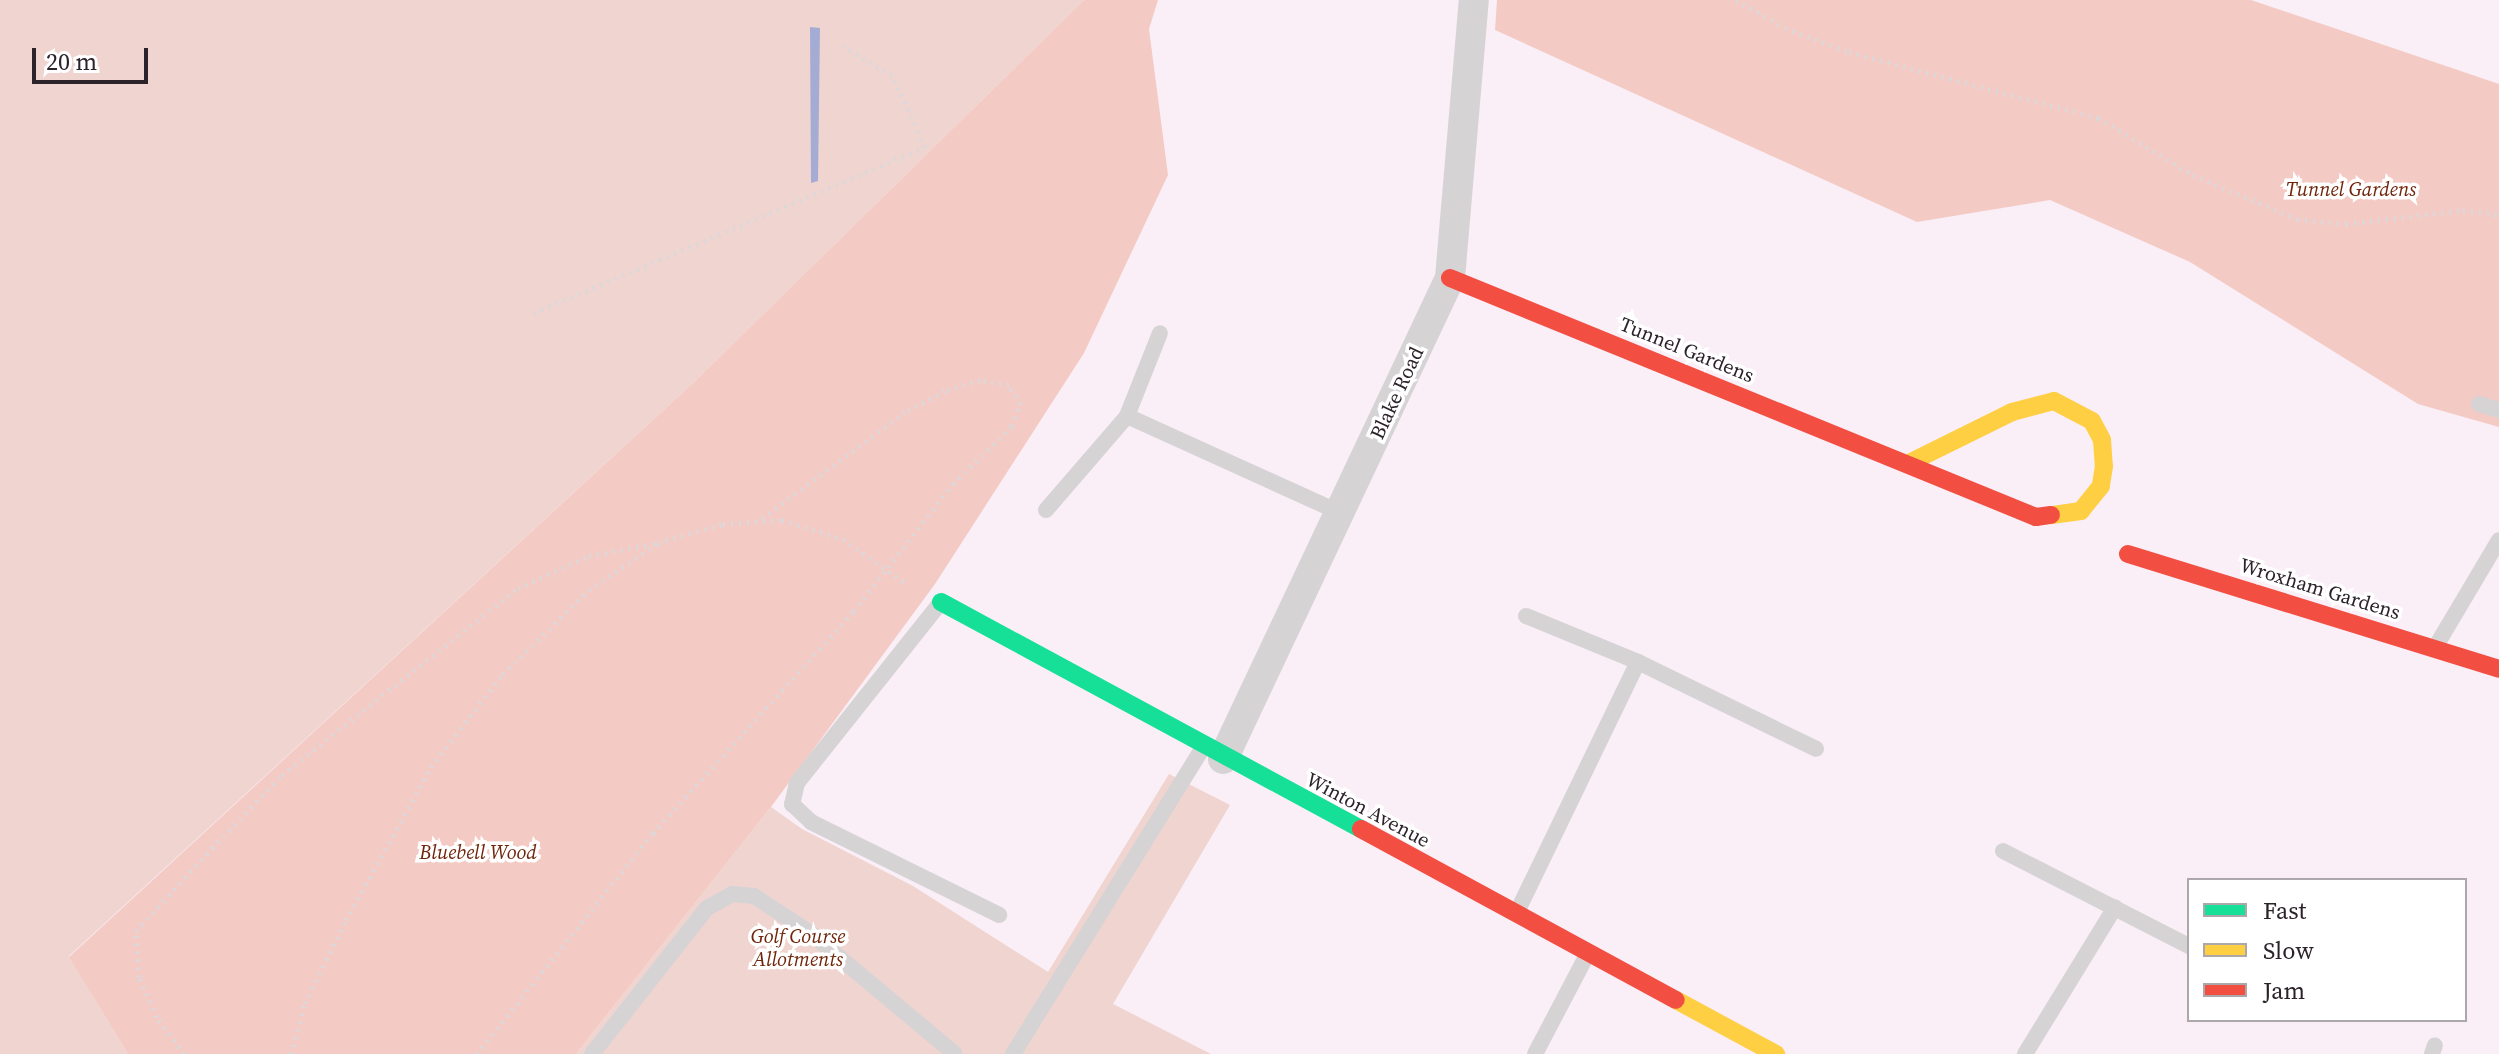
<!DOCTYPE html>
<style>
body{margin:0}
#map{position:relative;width:2499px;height:1054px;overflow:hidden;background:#faeef7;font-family:"Source Serif 4",serif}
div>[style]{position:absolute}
.green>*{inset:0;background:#f0d4d0}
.forest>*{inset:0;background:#f4cbc4}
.water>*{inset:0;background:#a4acd3}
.path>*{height:5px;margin-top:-2.5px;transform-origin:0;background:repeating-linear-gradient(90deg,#dbd8db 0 2px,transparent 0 8px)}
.lane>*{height:16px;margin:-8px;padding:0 8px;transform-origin:8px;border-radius:8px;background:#d6d3d5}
.street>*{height:30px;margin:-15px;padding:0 15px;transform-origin:15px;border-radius:15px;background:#d6d3d5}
.fast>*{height:18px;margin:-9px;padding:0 9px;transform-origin:9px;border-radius:9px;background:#16e098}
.slow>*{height:18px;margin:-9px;padding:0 9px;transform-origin:9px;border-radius:9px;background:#ffcf43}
.jam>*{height:18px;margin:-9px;padding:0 9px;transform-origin:9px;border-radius:9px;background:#f24e42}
span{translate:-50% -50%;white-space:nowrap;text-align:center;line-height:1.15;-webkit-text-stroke:7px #fff;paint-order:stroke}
.park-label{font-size:20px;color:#70250a;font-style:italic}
.street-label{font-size:20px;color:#2c232a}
.legend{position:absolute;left:2187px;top:878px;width:280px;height:144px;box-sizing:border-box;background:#fff;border:2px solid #aba7aa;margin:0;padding:10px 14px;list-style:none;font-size:24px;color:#2c232a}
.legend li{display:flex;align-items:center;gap:16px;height:40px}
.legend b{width:40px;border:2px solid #aba7aa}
.scale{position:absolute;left:32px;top:48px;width:116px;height:36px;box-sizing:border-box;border:4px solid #2c232a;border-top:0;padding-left:10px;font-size:24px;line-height:28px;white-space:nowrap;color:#2c232a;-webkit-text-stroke:6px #fff;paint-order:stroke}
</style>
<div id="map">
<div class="green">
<i style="clip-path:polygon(0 0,1084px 0,694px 382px,69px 956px,128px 1054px,0 1054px)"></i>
<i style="clip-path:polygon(1169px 774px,1230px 805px,1113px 1004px,1211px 1054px,576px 1054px,771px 807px,802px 829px,913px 886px,1048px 972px)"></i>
</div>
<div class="forest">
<i style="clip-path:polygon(1084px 0,1158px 0,1149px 29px,1168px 175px,1084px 353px,935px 584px,771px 807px,576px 1054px,128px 1054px,69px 957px,694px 382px)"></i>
<i style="clip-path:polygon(1497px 0,2251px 0,2499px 84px,2499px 427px,2418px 404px,2190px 262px,2050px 200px,1917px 222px,1495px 30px)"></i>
</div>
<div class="water">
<i style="clip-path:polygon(810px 27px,820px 28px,818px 181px,811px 183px)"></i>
</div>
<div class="path">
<i style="left:1736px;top:0;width:56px;rotate:29.7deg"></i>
<i style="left:1785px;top:28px;width:68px;rotate:20.6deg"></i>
<i style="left:1849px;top:52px;width:258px;rotate:14.8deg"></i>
<i style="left:2098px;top:118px;width:111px;rotate:31deg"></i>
<i style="left:2193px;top:175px;width:113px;rotate:22.9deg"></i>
<i style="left:2297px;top:219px;width:49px;rotate:5.8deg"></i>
<i style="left:2346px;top:224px;width:118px;rotate:-6.8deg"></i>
<i style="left:2463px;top:210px;width:36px;rotate:8deg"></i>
<i style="left:534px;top:313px;width:425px;rotate:-23deg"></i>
<i style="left:925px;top:147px;width:79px;rotate:-114.6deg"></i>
<i style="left:892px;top:75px;width:58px;rotate:-149.9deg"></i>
<i style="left:184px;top:1054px;width:46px;rotate:-126.1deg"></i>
<i style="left:157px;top:1017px;width:44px;rotate:-114.2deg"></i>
<i style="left:139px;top:977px;width:46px;rotate:-93.7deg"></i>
<i style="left:136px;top:931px;width:113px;rotate:-47.5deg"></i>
<i style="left:212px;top:848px;width:101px;rotate:-46.2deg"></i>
<i style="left:282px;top:775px;width:301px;rotate:-38.4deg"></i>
<i style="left:518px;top:588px;width:78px;rotate:-24.3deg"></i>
<i style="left:589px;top:556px;width:65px;rotate:-10.6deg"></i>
<i style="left:291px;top:1054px;width:53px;rotate:-74.6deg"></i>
<i style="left:305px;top:1003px;width:93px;rotate:-63.7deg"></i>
<i style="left:346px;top:920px;width:175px;rotate:-60.9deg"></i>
<i style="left:431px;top:767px;width:118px;rotate:-52.3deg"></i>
<i style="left:503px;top:674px;width:120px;rotate:-44.3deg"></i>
<i style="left:589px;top:590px;width:83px;rotate:-34.3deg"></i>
<i style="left:658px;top:543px;width:68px;rotate:-16.3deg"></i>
<i style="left:723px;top:524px;width:59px;rotate:-3.9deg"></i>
<i style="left:782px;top:520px;width:64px;rotate:17.3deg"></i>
<i style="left:843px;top:539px;width:80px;rotate:35.3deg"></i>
<i style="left:477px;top:1054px;width:283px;rotate:-51.5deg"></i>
<i style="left:653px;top:833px;width:299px;rotate:-47.8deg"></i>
<i style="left:854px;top:611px;width:161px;rotate:-52.1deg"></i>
<i style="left:953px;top:484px;width:83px;rotate:-44.5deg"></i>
<i style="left:1012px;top:426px;width:23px;rotate:-70deg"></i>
<i style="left:1020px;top:404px;width:22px;rotate:-120deg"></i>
<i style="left:1009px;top:385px;width:29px;rotate:-170deg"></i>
<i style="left:980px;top:380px;width:37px;rotate:163deg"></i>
<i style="left:945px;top:391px;width:45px;rotate:152.3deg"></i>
<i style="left:905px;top:412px;width:184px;rotate:143.4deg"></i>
</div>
<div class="lane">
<i style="left:2479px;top:404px;width:21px;rotate:17deg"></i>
<i style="left:1127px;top:416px;width:235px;rotate:24.4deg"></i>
<i style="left:1046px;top:510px;width:124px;rotate:-49.2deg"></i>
<i style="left:1127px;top:416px;width:89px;rotate:-68.3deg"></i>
<i style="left:941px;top:602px;width:231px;rotate:128.5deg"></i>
<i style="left:797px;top:783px;width:22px;rotate:103deg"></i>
<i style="left:792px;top:804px;width:26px;rotate:43deg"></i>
<i style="left:811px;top:822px;width:210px;rotate:26.3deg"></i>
<i style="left:1526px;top:616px;width:121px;rotate:22.3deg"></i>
<i style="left:1638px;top:662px;width:198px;rotate:26deg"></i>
<i style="left:2436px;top:646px;width:123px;rotate:-59.3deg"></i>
<i style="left:2003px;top:851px;width:209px;rotate:27.1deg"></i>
<i style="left:1517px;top:912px;width:278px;rotate:-64.2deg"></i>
<i style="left:592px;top:1054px;width:186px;rotate:-51.8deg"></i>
<i style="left:707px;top:908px;width:29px;rotate:-29deg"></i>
<i style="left:732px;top:894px;width:22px;rotate:5deg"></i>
<i style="left:754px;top:896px;width:66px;rotate:33.2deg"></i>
<i style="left:809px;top:932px;width:190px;rotate:39.9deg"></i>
<i style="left:1013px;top:1054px;width:360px;rotate:-58.2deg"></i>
<i style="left:1535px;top:1054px;width:114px;rotate:-62.3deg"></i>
<i style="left:2025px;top:1054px;width:172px;rotate:-58.5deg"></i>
<i style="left:2432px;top:1054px;width:9px;rotate:-72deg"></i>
</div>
<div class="street">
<i style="left:1223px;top:759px;width:532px;rotate:-64.74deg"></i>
<i style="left:1450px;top:278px;width:279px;rotate:-85.1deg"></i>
</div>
<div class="fast">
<i style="left:941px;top:602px;width:477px;rotate:28.4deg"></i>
</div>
<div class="slow">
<i style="left:1907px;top:464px;width:117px;rotate:-26.3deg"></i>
<i style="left:2012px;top:412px;width:43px;rotate:-14.7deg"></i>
<i style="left:2054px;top:401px;width:43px;rotate:27.8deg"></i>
<i style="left:2092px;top:421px;width:21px;rotate:62deg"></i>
<i style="left:2102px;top:440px;width:26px;rotate:86deg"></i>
<i style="left:2104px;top:466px;width:20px;rotate:99deg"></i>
<i style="left:2101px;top:486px;width:32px;rotate:129deg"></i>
<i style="left:2081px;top:511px;width:30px;rotate:172deg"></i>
<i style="left:1676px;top:1000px;width:114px;rotate:28.4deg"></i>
</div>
<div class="jam">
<i style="left:1450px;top:278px;width:633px;rotate:22.19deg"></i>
<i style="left:2036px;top:517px;width:15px;rotate:-8deg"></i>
<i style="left:2128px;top:554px;width:388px;rotate:17.2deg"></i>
<i style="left:1361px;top:829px;width:358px;rotate:28.5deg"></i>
</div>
<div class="park-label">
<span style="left:2351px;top:189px">Tunnel Gardens</span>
<span style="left:478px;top:852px">Bluebell Wood</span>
<span style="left:798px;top:948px">Golf Course<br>Allotments</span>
</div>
<div class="street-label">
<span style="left:1687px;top:350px;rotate:22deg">Tunnel Gardens</span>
<span style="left:1397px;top:393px;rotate:-65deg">Blake Road</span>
<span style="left:2320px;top:589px;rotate:17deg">Wroxham Gardens</span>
<span style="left:1368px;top:810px;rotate:28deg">Winton Avenue</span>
</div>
<ul class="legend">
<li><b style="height:10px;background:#16e098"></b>Fast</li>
<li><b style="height:10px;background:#ffcf43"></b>Slow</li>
<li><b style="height:10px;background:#f24e42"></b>Jam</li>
</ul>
<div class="scale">20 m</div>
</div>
